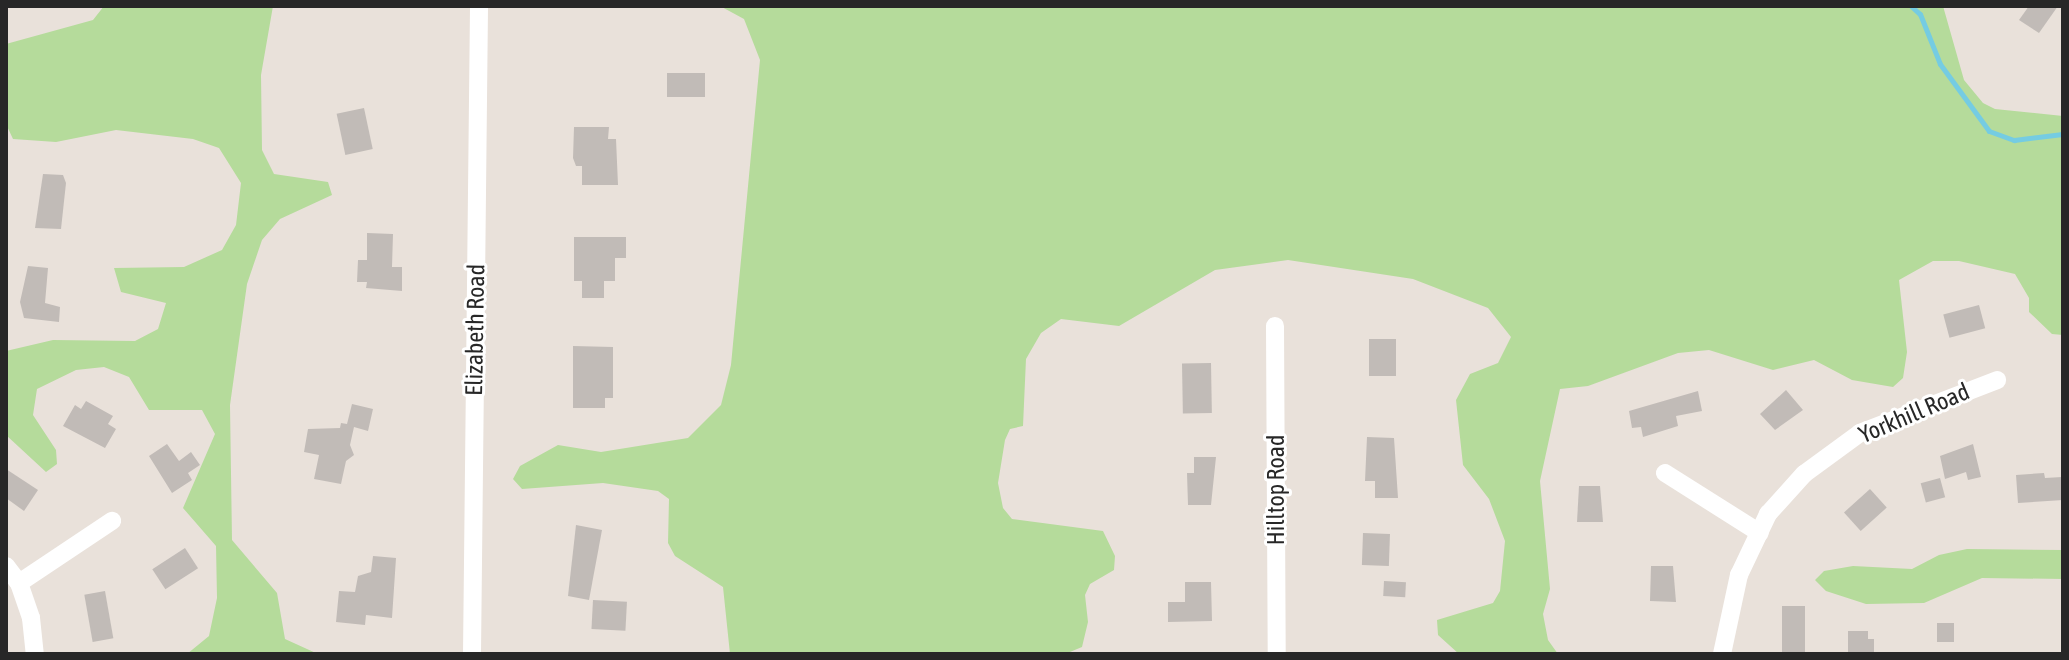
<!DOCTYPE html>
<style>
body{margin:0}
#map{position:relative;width:2069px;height:660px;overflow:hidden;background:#e9e1da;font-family:"Asap Condensed",sans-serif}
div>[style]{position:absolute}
.green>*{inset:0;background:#b5db9b}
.stream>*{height:5px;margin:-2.5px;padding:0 2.5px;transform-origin:2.5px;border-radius:2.5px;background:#75cce2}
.building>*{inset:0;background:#c1bbb7;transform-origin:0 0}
.street>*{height:18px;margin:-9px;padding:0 9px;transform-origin:9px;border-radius:9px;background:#fff}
span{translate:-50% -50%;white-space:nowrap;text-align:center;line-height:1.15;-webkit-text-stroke:6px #fff;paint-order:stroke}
.street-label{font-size:24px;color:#272727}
.frame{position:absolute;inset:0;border:8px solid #272727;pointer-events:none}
</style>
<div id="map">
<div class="green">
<i style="clip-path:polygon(104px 6px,273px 6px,261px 75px,262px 150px,274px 174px,328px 182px,332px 195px,280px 219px,262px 240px,247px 284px,230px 405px,232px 540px,277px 593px,285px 639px,318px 654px,187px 654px,209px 636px,217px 598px,216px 546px,183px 508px,215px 434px,202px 410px,149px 410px,129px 377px,104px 367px,76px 370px,37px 389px,33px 415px,56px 450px,57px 464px,46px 472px,6px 435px,6px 351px,53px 340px,135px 341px,158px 329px,166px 303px,121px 292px,114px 268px,184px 267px,222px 250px,236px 225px,241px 183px,219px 148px,193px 139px,116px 130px,56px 142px,13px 139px,6px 124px,6px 44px,93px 20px)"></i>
<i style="clip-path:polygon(720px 6px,1943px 6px,1964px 80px,1983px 103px,1995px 109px,2063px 116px,2063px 335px,2052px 334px,2029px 312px,2029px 298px,2015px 274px,1959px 261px,1933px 261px,1899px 280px,1907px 352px,1903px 378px,1893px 387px,1852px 380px,1814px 360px,1773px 370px,1709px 350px,1678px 353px,1588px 386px,1560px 389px,1540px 481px,1550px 589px,1543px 614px,1548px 640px,1558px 654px,1459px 654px,1438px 635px,1437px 620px,1493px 603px,1500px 591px,1505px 541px,1489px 499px,1463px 465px,1456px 400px,1470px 374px,1498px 363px,1511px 337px,1488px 308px,1413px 279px,1288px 260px,1215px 270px,1119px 326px,1061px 319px,1041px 333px,1026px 359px,1023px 426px,1010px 429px,1005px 440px,998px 483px,1003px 508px,1012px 519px,1103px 531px,1115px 556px,1114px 570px,1090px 584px,1085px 595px,1088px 622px,1082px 647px,1065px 654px,730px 654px,723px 587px,675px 556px,668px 543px,669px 499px,658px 491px,603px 483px,522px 489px,513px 479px,520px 466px,558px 445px,601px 452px,688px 438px,721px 405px,731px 365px,760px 60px,744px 19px)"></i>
<i style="clip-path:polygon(1967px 549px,2063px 550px,2063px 579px,1982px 578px,1924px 603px,1866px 604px,1826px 591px,1815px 580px,1824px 571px,1853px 566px,1912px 569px,1939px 555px)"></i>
</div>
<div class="stream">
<i style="left:1911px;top:6px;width:12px;rotate:42deg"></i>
<i style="left:1920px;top:14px;width:54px;rotate:68.2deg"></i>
<i style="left:1940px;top:64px;width:83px;rotate:53.8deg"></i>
<i style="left:1989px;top:131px;width:27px;rotate:20deg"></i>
<i style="left:2014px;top:140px;width:49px;rotate:-7deg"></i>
</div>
<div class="building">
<i style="clip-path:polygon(2029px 6px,2058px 6px,2039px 33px,2019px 20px)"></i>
<i style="left:667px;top:73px;width:38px;height:24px"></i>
<i style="left:364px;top:108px;width:42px;height:28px;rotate:78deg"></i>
<i style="clip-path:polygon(574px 127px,609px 127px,608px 139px,616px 139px,618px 185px,582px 185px,582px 166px,576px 166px,573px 158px)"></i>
<i style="clip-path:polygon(43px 174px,63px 175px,66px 183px,61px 229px,35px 228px)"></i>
<i style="clip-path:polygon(367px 233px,393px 234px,392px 267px,402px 267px,402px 291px,366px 288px,367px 282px,357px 282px,358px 260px,367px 260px)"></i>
<i style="clip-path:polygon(574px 237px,626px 237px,626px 258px,615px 258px,615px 281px,604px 281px,604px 298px,582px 298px,582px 281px,574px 281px)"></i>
<i style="clip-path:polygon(28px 266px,48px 268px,45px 303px,60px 307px,59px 322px,24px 318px,20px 302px)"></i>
<i style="left:1979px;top:305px;width:24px;height:37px;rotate:75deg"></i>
<i style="left:1369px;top:339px;width:27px;height:37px"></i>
<i style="clip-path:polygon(573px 346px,613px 347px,613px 398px,605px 398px,605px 408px,573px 408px)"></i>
<i style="left:1211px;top:363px;width:50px;height:29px;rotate:89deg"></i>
<i style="clip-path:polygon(1786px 390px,1803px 410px,1775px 430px,1760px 414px)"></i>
<i style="clip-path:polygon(1698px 391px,1702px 411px,1676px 416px,1678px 426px,1643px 437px,1641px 427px,1632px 428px,1629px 411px)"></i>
<i style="clip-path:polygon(86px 401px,113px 416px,108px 424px,116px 429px,105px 448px,63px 426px,75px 405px,81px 409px)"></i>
<i style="clip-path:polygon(352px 404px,373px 409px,368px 431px,354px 427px,350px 445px,354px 455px,346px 461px,341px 484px,314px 479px,319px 455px,304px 452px,308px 429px,340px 428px,341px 423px,347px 424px)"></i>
<i style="clip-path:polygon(1367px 437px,1394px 438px,1398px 498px,1375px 498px,1375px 481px,1365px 481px)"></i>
<i style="clip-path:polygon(167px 444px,179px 461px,191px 452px,200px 465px,188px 473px,192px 480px,172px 493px,149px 456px)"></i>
<i style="clip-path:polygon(1973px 444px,1981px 477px,1968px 480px,1966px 472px,1945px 479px,1940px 456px)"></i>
<i style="clip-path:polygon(1194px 457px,1216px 457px,1211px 505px,1188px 505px,1187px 473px,1194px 473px)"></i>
<i style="clip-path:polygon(6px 469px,38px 490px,24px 511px,6px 498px)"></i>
<i style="clip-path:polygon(2044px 473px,2045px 478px,2062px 477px,2063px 500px,2018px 503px,2016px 475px)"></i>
<i style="left:1940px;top:478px;width:20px;height:20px;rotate:75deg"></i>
<i style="clip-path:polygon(1579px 486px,1600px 486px,1603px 522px,1577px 522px)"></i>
<i style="left:1870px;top:489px;width:25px;height:35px;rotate:48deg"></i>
<i style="clip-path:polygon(576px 525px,602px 530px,589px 600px,568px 596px)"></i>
<i style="left:1363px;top:533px;width:27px;height:32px;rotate:2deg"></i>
<i style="left:185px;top:548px;width:24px;height:39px;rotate:57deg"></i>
<i style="clip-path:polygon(373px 556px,396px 558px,392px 618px,366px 615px,365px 625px,336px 622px,339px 591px,355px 592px,358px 576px,371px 572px)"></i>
<i style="clip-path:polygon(1651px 566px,1673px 566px,1676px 602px,1650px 601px)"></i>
<i style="left:1384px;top:581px;width:22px;height:15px;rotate:3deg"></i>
<i style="clip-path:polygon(1185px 582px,1211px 582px,1212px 621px,1168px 622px,1168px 602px,1185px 602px)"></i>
<i style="left:105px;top:591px;width:48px;height:21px;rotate:80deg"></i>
<i style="left:593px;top:600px;width:34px;height:29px;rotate:3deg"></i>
<i style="left:1782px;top:606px;width:23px;height:48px"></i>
<i style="left:1937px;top:623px;width:17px;height:19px"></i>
<i style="clip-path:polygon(1848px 631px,1868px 631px,1868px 639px,1874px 639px,1874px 654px,1848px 654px)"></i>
</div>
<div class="street">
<i style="left:1275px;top:326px;width:328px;rotate:89.7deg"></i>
<i style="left:1665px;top:473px;width:112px;rotate:32.3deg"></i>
<i style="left:6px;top:566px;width:21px;rotate:53deg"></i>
<i style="left:19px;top:583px;width:37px;rotate:71deg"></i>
<i style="left:31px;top:618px;width:36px;rotate:84deg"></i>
<i style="left:19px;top:583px;width:112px;rotate:-33.7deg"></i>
<i style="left:472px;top:654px;width:648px;rotate:-89.38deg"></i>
<i style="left:1722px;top:654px;width:81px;rotate:-77.9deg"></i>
<i style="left:1739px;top:575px;width:68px;rotate:-64.6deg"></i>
<i style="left:1768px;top:514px;width:54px;rotate:-48deg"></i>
<i style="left:1804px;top:474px;width:69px;rotate:-36.2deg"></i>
<i style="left:1860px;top:433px;width:147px;rotate:-21.1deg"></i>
</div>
<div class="street-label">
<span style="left:475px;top:330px;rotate:-89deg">Elizabeth Road</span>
<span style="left:1914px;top:413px;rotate:-23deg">Yorkhill Road</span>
<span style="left:1276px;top:490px;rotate:-90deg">Hilltop Road</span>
</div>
<div class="frame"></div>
</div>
